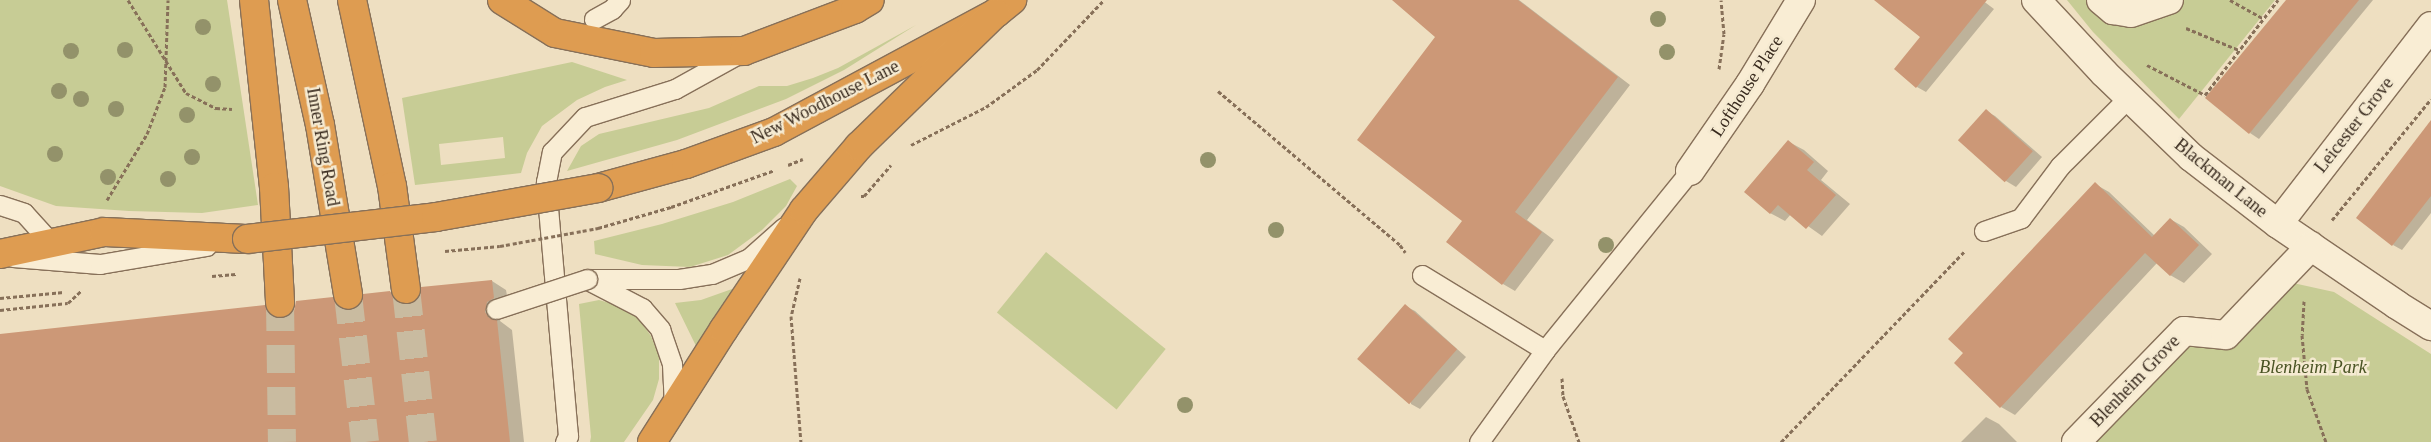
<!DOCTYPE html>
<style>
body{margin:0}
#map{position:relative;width:2431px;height:442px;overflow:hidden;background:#eedfc1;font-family:"Times New Roman",serif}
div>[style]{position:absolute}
.green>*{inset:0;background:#c7cc95;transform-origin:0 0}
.shadow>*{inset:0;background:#0003}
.building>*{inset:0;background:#cc9877;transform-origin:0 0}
.highway-tunnel>*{height:28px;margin-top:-14px;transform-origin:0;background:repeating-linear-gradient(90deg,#c9bba0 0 28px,transparent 0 42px)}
.path>*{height:3px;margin-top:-1.5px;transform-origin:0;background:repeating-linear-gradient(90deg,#877059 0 4px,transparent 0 6.5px)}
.roads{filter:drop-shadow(1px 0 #877059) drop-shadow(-1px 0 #877059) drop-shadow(0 1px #877059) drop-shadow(0 -1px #877059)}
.lane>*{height:19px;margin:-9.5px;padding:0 9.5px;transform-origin:9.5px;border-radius:9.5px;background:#f9edd4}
.street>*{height:28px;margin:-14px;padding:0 14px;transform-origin:14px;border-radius:14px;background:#f9edd4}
.highway>*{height:28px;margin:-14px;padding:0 14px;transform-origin:14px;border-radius:14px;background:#de9c51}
.path-bridge>*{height:3px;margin-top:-1.5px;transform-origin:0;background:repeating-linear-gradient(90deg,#877059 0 4px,transparent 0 6.5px)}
.bridges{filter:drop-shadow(1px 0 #877059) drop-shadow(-1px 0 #877059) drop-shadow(0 1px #877059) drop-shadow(0 -1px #877059)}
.lane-bridge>*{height:19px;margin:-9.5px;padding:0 9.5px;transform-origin:9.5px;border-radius:9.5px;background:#f9edd4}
.highway-bridge>*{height:28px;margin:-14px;padding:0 14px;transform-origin:14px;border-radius:14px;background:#de9c51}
.trees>*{width:16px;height:16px;margin:-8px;border-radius:50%;background:#93926a}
span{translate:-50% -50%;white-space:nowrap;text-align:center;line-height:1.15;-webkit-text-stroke:5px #f5ead1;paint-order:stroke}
.street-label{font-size:18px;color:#37291d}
.park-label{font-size:18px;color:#495323;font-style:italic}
</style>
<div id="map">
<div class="green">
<i style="clip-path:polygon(0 0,227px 0,258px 205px,202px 213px,129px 211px,56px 206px,0 186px)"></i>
<i style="clip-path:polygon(2067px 0,2275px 0,2179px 119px,2093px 32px)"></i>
<i style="clip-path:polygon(916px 25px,844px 70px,786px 99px,677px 140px,567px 171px,581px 146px,599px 134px,709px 108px,759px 86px,787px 86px,813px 78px,838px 68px)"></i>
<i style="clip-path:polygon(evenodd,572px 62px,627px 80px,605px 87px,577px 100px,542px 126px,527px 153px,521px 173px,415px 185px,402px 98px,572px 62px,503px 137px,505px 158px,441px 165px,439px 144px,503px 137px)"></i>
<i style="clip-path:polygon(790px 179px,797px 186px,786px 206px,762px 230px,728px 255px,690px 267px,642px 265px,595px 254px,594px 241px,662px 224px,733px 202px)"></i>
<i style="left:1046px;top:252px;width:154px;height:78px;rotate:39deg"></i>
<i style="clip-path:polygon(2293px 283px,2334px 292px,2431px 354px,2431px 442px,2086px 442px,2189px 337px,2231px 340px)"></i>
<i style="clip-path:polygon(732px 289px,734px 294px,696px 346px,675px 303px,701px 300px)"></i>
<i style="clip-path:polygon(599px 300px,620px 306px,638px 318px,651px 336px,659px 356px,659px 379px,653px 400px,624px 442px,590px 442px,591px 437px,579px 304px)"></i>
</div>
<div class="shadow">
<i style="clip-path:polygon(1394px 0,1519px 0,1630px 85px,1527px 220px,1554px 240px,1515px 291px,1503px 284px,1464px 220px,1436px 37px)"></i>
<i style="clip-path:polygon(1907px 0,1982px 0,1994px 9px,1926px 92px,1917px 87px,1921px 37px)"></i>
<i style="clip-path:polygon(2288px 0,2373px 0,2259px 139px,2250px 133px)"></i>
<i style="clip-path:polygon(1986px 111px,1995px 116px,2042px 157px,2016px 187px,2006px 181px,1960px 140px)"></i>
<i style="clip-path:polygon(2431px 122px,2431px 213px,2402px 250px,2393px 245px)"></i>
<i style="clip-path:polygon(1789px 142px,1804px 150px,1828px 171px,1821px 180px,1850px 204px,1822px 236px,1791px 214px,1785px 221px,1770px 213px)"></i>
<i style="clip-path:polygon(2095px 184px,2109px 192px,2155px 236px,2170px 219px,2184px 227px,2212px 254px,2184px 283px,2170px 275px,2157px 263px,2015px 415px,2001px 407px)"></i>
<i style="clip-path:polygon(492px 281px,506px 290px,509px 306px,502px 310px,500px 321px,512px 330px,524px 442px,0 442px,0 335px,264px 306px,279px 315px,281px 320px,289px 317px,295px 311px,332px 298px,347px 307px,350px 312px,390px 292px,405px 301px,408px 306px)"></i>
<i style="clip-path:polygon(1405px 306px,1415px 311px,1466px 357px,1420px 409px,1411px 404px)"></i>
<i style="clip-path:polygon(1986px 417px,1999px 424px,2017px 442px,1961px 442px)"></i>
</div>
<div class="building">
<i style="clip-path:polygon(1392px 0,1518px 0,1618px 77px,1515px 212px,1542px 232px,1502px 285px,1446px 242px,1462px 221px,1357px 140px,1435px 37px)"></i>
<i style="clip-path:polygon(1874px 0,1987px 0,1916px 88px,1894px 69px,1920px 37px)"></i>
<i style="clip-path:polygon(2286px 0,2359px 0,2249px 134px,2205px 98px)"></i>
<i style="left:1986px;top:109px;width:63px;height:42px;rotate:42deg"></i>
<i style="clip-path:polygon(2431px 120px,2431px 196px,2392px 246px,2356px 218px)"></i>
<i style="clip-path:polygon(1788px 140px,1814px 162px,1807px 170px,1836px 195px,1806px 229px,1778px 205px,1770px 214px,1744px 192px)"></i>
<i style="clip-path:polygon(2095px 182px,2152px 237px,2170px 218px,2199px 245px,2170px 276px,2145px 253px,2000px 408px,1954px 363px,1963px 353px,1948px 339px)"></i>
<i style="clip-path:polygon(492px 280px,494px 298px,487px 302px,485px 312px,489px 318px,497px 320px,510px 442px,0 442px,0 334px,265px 305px,267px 311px,272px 317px,281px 319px,288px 316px,294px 311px,296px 301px,333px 297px,336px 305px,343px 310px,350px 310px,358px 307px,363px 294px,390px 291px,394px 299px,401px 304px,408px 304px,416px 301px,421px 294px,421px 287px)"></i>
<i style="left:1405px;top:304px;width:69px;height:73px;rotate:41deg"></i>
</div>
<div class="highway-tunnel">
<i style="left:406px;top:289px;width:154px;rotate:83.7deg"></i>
<i style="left:348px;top:295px;width:148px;rotate:83.4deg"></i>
<i style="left:280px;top:303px;width:139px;rotate:89.2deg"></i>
</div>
<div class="path">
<i style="left:128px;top:0;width:110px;rotate:58.1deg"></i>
<i style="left:186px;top:93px;width:34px;rotate:27deg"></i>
<i style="left:216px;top:108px;width:16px;rotate:4deg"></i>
<i style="left:2230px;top:0;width:37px;rotate:29deg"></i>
<i style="left:2186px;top:28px;width:57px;rotate:22.5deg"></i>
<i style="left:2147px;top:65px;width:65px;rotate:27.3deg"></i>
<i style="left:2205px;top:95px;width:120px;rotate:-52.5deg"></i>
<i style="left:1719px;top:69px;width:35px;rotate:-82deg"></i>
<i style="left:1724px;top:34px;width:34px;rotate:-95deg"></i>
<i style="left:1218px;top:91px;width:238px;rotate:40.2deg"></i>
<i style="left:1400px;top:245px;width:9px;rotate:54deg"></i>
<i style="left:911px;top:145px;width:84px;rotate:-26.9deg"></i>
<i style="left:986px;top:107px;width:63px;rotate:-36deg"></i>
<i style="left:1037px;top:70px;width:97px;rotate:-46.3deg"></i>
<i style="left:788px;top:165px;width:16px;rotate:-22deg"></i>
<i style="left:861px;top:196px;width:3px"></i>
<i style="left:864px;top:196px;width:41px;rotate:-48.9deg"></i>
<i style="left:107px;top:200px;width:77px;rotate:-58.8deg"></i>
<i style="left:147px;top:134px;width:50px;rotate:-69deg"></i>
<i style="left:165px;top:87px;width:87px;rotate:-88deg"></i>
<i style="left:2332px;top:220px;width:156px;rotate:-50.7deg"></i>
<i style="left:598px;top:228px;width:76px;rotate:-16deg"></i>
<i style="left:671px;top:207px;width:110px;rotate:-19.6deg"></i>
<i style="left:212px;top:276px;width:24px;rotate:-5deg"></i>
<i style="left:800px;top:278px;width:39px;rotate:103deg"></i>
<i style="left:791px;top:316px;width:126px;rotate:85.5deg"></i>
<i style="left:0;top:298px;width:64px;rotate:-5.4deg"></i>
<i style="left:2304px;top:301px;width:34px;rotate:93deg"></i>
<i style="left:2302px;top:335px;width:54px;rotate:84.7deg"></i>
<i style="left:2307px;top:389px;width:56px;rotate:70.3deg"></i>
<i style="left:0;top:310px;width:68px;rotate:-5.9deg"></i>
<i style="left:68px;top:303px;width:18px;rotate:-43deg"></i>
<i style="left:1562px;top:378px;width:18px;rotate:87deg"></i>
<i style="left:1563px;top:396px;width:49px;rotate:70.8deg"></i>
<i style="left:1781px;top:442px;width:264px;rotate:-46.1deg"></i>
</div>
<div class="roads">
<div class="lane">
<i style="left:594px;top:19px;width:21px;rotate:-29deg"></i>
<i style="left:612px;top:9px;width:12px;rotate:-48deg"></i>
<i style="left:0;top:205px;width:25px;rotate:18deg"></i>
<i style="left:24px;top:213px;width:40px;rotate:48deg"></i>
<i style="left:1984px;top:231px;width:39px;rotate:-19deg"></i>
<i style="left:2021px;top:218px;width:65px;rotate:-53.1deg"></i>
<i style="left:2060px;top:166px;width:98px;rotate:-45deg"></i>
<i style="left:13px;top:257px;width:87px;rotate:4.6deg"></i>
<i style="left:100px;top:264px;width:108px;rotate:-9.6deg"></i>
<i style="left:1422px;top:275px;width:144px;rotate:31.4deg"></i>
<i style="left:587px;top:279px;width:92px"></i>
<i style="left:679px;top:279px;width:33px;rotate:-9deg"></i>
<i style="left:712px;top:274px;width:39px;rotate:-23deg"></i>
<i style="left:748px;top:259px;width:47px;rotate:-41.5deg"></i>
<i style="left:588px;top:280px;width:61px;rotate:27.4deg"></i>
<i style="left:642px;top:308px;width:28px;rotate:49deg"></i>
<i style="left:660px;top:329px;width:37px;rotate:71deg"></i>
<i style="left:672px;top:364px;width:42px;rotate:87.3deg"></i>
<i style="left:565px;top:442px;width:7px;rotate:-63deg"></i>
<i style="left:568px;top:436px;width:255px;rotate:-95deg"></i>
<i style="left:546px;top:182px;width:31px;rotate:-79deg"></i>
<i style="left:552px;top:152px;width:48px;rotate:-46.7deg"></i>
<i style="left:585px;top:117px;width:94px;rotate:-17.3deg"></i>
<i style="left:675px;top:89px;width:74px;rotate:-29deg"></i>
<i style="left:1479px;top:442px;width:113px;rotate:-54.3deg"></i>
<i style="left:1545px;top:350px;width:230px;rotate:-51deg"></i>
</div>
<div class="street">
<i style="left:2036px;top:0;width:100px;rotate:47deg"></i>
<i style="left:2104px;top:73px;width:121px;rotate:44deg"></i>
<i style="left:2191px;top:157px;width:110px;rotate:37.6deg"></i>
<i style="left:2278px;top:224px;width:144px;rotate:34.2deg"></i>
<i style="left:2397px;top:305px;width:40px;rotate:32deg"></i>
<i style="left:2101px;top:0;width:16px;rotate:40deg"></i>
<i style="left:2113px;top:10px;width:18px;rotate:9deg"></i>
<i style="left:2131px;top:13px;width:40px;rotate:-18.9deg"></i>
<i style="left:1690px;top:171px;width:106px;rotate:-55.4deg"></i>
<i style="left:1750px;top:84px;width:98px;rotate:-58.7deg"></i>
<i style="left:2278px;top:224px;width:250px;rotate:-52.3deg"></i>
<i style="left:2076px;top:442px;width:155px;rotate:-45.8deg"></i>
<i style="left:2184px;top:331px;width:42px;rotate:5.4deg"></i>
<i style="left:2226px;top:335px;width:123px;rotate:-46.3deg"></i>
</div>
<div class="highway">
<i style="left:254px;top:0;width:188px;rotate:83.9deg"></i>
<i style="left:274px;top:187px;width:116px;rotate:87deg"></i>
<i style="left:292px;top:0;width:128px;rotate:77.4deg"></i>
<i style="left:320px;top:125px;width:172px;rotate:80.6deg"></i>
<i style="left:352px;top:0;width:190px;rotate:77.9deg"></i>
<i style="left:392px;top:186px;width:104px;rotate:82.3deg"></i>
<i style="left:502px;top:0;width:62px;rotate:31.9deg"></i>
<i style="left:555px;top:33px;width:101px;rotate:11.4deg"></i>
<i style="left:654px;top:53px;width:90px;rotate:-1.3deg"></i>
<i style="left:744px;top:51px;width:119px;rotate:-20.7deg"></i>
<i style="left:855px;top:9px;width:17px;rotate:-31deg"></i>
<i style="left:598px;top:188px;width:91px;rotate:-15.3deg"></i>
<i style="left:686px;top:164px;width:94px;rotate:-20deg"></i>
<i style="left:774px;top:132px;width:252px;rotate:-28.2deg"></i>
<i style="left:996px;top:13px;width:21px;rotate:-39deg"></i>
<i style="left:0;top:254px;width:106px;rotate:-11.9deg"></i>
<i style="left:104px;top:232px;width:143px;rotate:2.8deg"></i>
<i style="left:652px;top:442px;width:134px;rotate:-57.5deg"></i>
<i style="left:724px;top:329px;width:143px;rotate:-56.1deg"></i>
<i style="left:804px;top:210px;width:84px;rotate:-49.3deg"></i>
<i style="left:859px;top:146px;width:191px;rotate:-44.2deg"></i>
</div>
</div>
<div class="path-bridge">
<i style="left:445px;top:251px;width:55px;rotate:-5.2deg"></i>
<i style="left:500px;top:246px;width:100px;rotate:-10.4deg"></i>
</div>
<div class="bridges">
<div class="lane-bridge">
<i style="left:496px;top:309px;width:96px;rotate:-18.2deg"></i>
</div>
<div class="highway-bridge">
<i style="left:247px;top:239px;width:190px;rotate:-6.6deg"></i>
<i style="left:436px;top:217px;width:165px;rotate:-10.1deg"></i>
</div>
</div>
<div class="trees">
<i style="left:1658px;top:19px"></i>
<i style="left:203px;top:27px"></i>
<i style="left:125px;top:50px"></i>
<i style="left:71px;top:51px"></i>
<i style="left:1667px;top:52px"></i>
<i style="left:213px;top:84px"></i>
<i style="left:59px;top:91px"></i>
<i style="left:81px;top:99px"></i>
<i style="left:116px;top:109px"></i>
<i style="left:187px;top:115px"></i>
<i style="left:55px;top:154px"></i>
<i style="left:192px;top:157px"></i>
<i style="left:1208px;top:160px"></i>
<i style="left:108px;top:177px"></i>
<i style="left:168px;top:179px"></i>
<i style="left:1276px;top:230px"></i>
<i style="left:1606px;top:245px"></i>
<i style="left:1185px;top:405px"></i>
</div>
<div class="street-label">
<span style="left:1747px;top:86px;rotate:-57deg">Lofthouse Place</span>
<span style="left:825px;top:102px;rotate:-27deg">New Woodhouse Lane</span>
<span style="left:2354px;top:125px;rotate:-52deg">Leicester Grove</span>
<span style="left:323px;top:147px;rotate:80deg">Inner Ring Road</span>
<span style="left:2221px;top:178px;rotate:39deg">Blackman Lane</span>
<span style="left:2135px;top:381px;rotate:-46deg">Blenheim Grove</span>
</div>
<div class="park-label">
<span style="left:2313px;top:367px">Blenheim Park</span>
</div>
</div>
